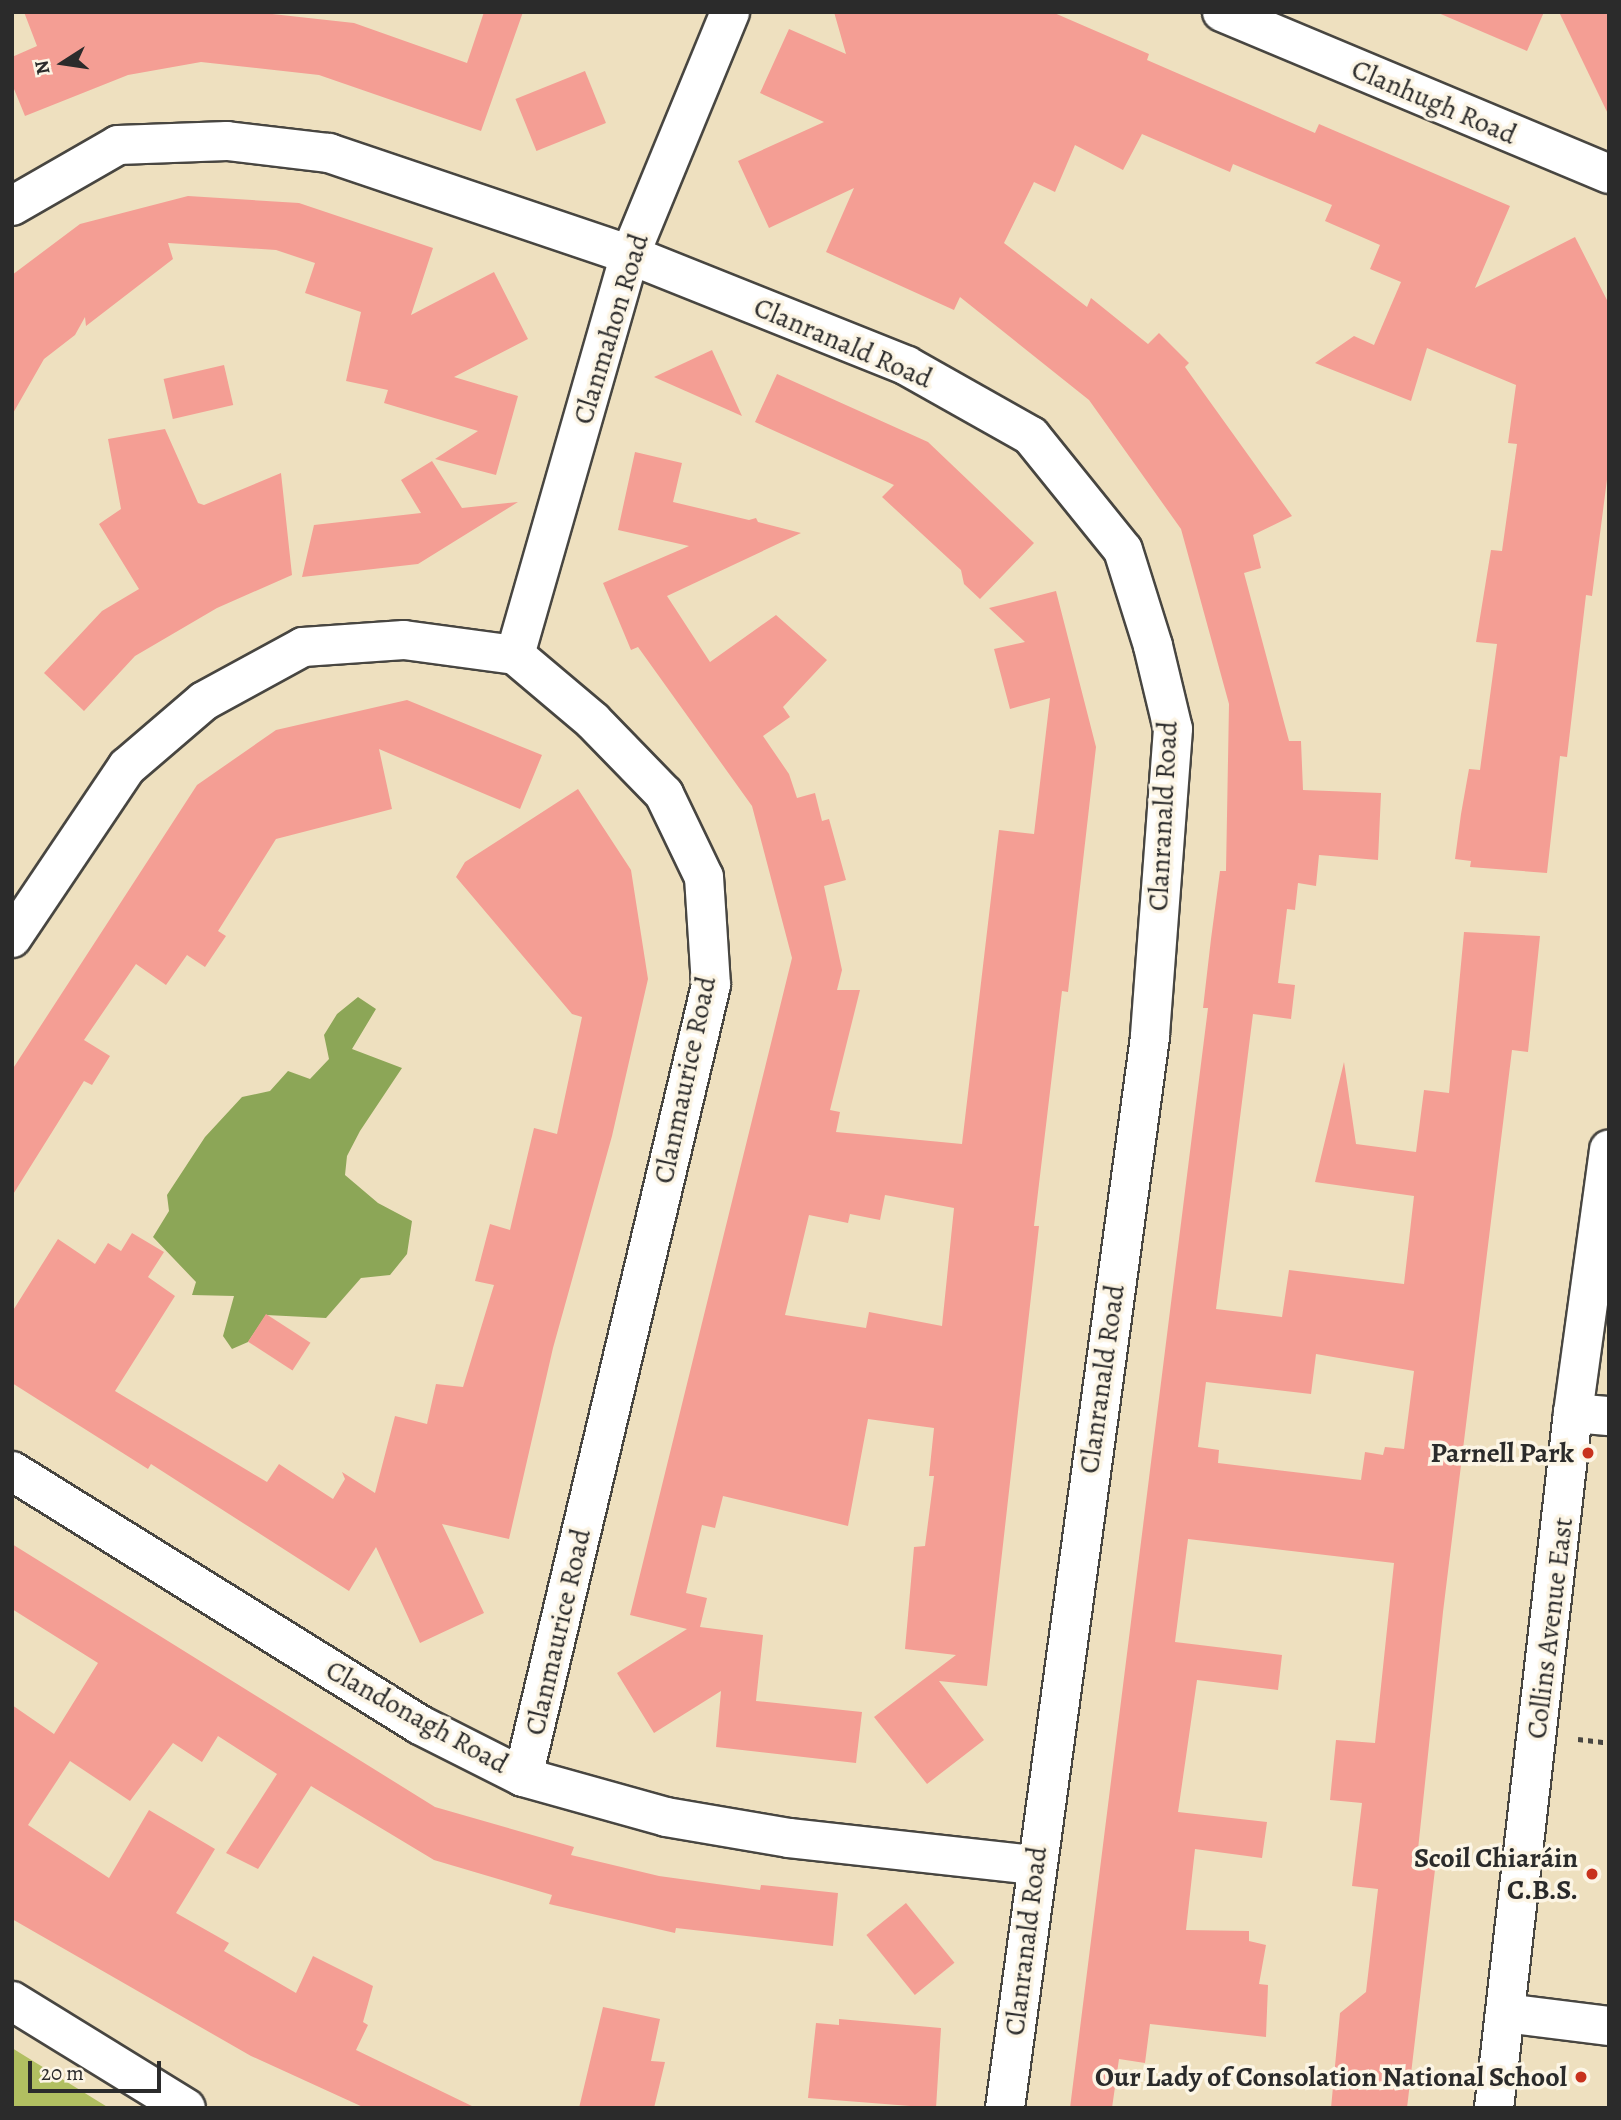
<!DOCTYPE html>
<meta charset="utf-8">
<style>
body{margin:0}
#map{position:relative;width:1621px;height:2120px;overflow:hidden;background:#eee0bf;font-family:Alegreya,serif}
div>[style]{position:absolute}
.green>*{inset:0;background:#b1bf61}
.forest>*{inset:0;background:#8ca657}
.building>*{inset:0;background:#f49e94;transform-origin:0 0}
.path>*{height:4.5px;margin-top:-2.25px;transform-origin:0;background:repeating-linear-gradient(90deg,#484641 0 5px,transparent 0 10px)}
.roads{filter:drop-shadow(2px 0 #484641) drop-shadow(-2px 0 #484641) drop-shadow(0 2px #484641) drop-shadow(0 -2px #484641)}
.minor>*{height:38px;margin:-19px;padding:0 19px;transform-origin:19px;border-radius:19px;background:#fff}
.major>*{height:38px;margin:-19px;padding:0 19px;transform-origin:19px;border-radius:19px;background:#fff}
.dots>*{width:19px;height:19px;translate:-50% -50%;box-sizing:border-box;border:4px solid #fcf5e5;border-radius:50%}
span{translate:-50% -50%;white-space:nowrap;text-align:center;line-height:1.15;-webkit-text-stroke:7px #fcf5e5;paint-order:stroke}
.street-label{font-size:28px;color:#2b2b2b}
.poi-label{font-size:28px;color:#2b2b2b;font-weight:700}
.right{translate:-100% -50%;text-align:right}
.frame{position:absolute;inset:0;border:14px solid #2b2b2b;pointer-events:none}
.north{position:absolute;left:28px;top:28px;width:70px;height:70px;-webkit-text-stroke:5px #fcf5e5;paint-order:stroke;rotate:258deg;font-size:19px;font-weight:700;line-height:28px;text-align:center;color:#2b2b2b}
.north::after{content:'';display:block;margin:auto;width:24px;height:32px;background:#2b2b2b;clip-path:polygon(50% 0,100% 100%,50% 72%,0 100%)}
.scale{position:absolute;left:28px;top:2061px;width:133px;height:32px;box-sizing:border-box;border:4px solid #2b2b2b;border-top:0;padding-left:9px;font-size:21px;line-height:24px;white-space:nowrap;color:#2b2b2b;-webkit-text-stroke:5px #fcf5e5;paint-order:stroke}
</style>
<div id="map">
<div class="green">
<i style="clip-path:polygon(12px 2048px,109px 2108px,12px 2108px)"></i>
</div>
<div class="forest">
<i style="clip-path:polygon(358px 997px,376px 1009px,352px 1049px,402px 1068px,360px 1131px,347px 1156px,345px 1175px,378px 1203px,412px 1221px,407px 1254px,390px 1275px,361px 1278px,326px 1318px,266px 1315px,248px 1342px,232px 1349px,223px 1336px,234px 1296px,192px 1295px,196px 1282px,153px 1237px,169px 1211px,167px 1195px,205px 1137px,242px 1097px,270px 1091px,288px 1071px,310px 1079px,329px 1059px,324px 1035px,337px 1014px)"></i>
</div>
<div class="building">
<i style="clip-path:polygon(24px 12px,254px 12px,354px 23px,467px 63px,484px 12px,523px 12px,481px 131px,319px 75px,201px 62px,128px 75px,25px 116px,12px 84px,12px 57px,37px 46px)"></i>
<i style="clip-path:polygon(evenodd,834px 12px,1052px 12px,1149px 54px,1147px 60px,1315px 133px,1319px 124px,1510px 206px,1475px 288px,1575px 237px,1609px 304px,1609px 464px,1592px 596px,1586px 595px,1567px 757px,1560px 756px,1547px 873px,1470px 867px,1471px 861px,1455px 859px,1461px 814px,1469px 769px,1480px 770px,1497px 644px,1476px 642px,1491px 550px,1502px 551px,1517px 444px,1508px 443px,1516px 385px,1427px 348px,1411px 401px,1315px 363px,1354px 336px,1374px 345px,1401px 282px,1370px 269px,1380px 245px,1325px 221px,1332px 205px,1233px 164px,1230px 172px,1142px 134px,1123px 170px,1075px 145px,1055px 192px,1034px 182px,1004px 243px,1087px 307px,1091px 298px,1148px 344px,1159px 333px,1189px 363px,1185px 367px,1292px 516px,1253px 535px,1261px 568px,1244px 573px,1289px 741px,1301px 741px,1303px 790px,1381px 793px,1378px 860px,1319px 855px,1316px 886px,1298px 883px,1295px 910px,1287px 909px,1278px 983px,1295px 985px,1291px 1019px,1253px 1014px,1216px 1309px,1282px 1317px,1289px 1270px,1404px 1284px,1414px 1196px,1315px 1182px,1344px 1062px,1356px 1144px,1416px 1152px,1424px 1090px,1449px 1093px,1464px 932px,1540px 936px,1528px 1052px,1512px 1050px,1443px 1612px,1417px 1859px,1436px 1861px,1407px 2108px,1331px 2108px,1340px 2013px,1366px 1992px,1378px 1889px,1352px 1886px,1362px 1803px,1330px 1800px,1336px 1740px,1375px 1743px,1394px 1563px,1188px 1539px,1175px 1642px,1282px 1655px,1278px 1690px,1197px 1680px,1178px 1812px,1267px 1822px,1262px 1858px,1195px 1849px,1186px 1930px,1249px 1931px,1249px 1941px,1266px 1945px,1259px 1984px,1268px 1985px,1266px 2037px,1150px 2024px,1145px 2063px,1119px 2059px,1112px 2108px,1070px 2108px,1208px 1008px,1203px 1008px,1211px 939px,1220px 871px,1226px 871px,1229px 704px,1181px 529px,1089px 400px,960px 297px,954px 310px,826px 252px,854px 188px,769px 228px,738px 161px,824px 122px,760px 93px,789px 29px,846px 54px,834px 12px,1316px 1354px,1414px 1371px,1404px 1449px,1385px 1447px,1383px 1455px,1365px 1452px,1361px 1480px,1218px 1463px,1219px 1450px,1198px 1447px,1206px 1382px,1311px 1394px,1316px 1354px)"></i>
<i style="clip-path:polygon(1436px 12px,1544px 12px,1527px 51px)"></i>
<i style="clip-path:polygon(1559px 12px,1609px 12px,1609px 116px)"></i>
<i style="left:585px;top:71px;width:56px;height:75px;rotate:68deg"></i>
<i style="clip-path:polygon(188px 196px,299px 203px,433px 248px,411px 315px,494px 272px,528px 339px,454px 377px,518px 396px,496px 475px,435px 459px,478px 431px,384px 403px,388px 390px,346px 381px,361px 312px,305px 293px,315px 263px,276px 250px,168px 243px,173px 259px,86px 326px,85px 317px,75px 335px,44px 359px,12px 415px,12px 275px,80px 224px)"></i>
<i style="clip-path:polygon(712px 350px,742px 416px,654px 377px)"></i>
<i style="left:224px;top:365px;width:41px;height:62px;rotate:77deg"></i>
<i style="clip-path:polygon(777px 374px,928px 442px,1034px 543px,980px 599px,964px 584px,961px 570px,882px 497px,894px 485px,755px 422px)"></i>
<i style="clip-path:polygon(165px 429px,198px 503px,204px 505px,281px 473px,292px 575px,217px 608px,135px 656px,84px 711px,44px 673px,102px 611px,139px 589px,99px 524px,121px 509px,108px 439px)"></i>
<i style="clip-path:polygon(evenodd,635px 452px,682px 463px,673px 502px,749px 520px,756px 518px,758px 522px,801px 533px,667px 596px,710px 662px,776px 615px,827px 660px,783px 707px,790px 717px,763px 736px,789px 774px,797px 798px,815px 793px,822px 821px,829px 819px,846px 880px,824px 886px,842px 970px,837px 990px,860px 990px,830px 1110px,840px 1112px,836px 1132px,962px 1144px,999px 830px,1034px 834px,1050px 698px,1010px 709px,994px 649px,1025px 642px,989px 608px,1056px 591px,1096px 747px,1068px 992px,1062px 991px,1034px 1226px,1039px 1226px,987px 1686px,939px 1681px,984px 1740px,927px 1784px,874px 1717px,956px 1655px,905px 1649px,914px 1547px,925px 1546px,934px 1476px,929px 1476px,934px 1428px,868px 1419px,848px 1526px,723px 1496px,715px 1528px,702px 1525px,686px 1593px,707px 1598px,700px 1627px,763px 1635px,756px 1701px,862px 1712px,856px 1763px,716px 1747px,721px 1691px,654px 1733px,617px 1673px,687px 1629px,630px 1615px,792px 958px,752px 806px,638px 647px,631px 650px,603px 583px,689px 546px,618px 530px,635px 452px,885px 1195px,954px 1208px,942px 1326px,869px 1312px,866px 1328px,785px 1315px,809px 1215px,848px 1223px,850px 1214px,880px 1220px,885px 1195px)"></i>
<i style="clip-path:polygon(432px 461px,462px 508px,518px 502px,418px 564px,302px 577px,314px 525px,421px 513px,401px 480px)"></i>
<i style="clip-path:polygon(407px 700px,542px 755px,520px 809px,379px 749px,392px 809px,276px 839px,218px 931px,226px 936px,205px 967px,187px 955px,166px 985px,136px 964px,84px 1040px,110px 1056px,92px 1085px,84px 1081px,12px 1196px,12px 1070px,197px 785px,276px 730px)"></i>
<i style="clip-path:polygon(578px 789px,631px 870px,648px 979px,612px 1136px,553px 1348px,509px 1539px,442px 1524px,484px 1613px,420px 1643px,376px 1547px,349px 1591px,151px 1464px,148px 1469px,12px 1383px,12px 1312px,58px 1239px,95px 1264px,108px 1243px,121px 1251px,132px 1233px,164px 1252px,148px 1277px,175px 1296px,115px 1391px,267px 1482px,279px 1464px,333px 1499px,345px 1479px,342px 1472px,375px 1493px,395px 1416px,427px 1424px,436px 1384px,463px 1387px,494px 1285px,475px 1281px,490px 1224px,510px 1230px,534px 1128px,557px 1134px,582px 1017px,572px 1014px,456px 877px,465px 862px)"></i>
<i style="left:266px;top:1314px;width:53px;height:33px;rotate:33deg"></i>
<i style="clip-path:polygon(12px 1544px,435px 1807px,574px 1847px,571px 1855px,659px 1876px,760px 1890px,761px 1885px,838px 1893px,833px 1946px,676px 1928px,675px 1933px,549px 1904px,552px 1895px,434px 1860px,311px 1786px,258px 1869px,226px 1853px,277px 1774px,218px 1736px,202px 1762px,173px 1743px,130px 1801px,70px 1761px,28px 1825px,109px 1878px,149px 1810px,215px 1849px,176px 1913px,229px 1943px,224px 1951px,296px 1993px,313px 1956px,373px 1986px,363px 2022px,368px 2025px,356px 2050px,476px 2108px,365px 2108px,251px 2056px,12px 1919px,12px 1705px,54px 1734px,98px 1663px,12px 1609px)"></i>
<i style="left:906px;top:1903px;width:77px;height:51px;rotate:51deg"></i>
<i style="clip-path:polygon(603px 2007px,660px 2019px,651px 2061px,665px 2062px,654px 2108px,579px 2108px)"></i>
<i style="clip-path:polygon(839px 2019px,941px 2028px,936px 2108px,808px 2098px,816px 2023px,839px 2025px)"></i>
</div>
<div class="path">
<i style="left:1578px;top:1739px;width:31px;rotate:7deg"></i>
</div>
<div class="roads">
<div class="minor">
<i style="left:1222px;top:12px;width:420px;rotate:22.7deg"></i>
<i style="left:12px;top:206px;width:122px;rotate:-29.9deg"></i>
<i style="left:118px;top:145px;width:109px;rotate:-2.1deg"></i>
<i style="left:227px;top:141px;width:103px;rotate:6.7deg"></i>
<i style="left:329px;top:153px;width:318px;rotate:18.7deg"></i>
<i style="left:630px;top:255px;width:298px;rotate:21.8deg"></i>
<i style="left:907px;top:366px;width:142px;rotate:29.4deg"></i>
<i style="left:1031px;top:436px;width:146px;rotate:51.1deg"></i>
<i style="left:1123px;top:550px;width:101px;rotate:72.6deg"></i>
<i style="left:1153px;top:646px;width:85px;rotate:76.5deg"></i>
<i style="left:1173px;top:729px;width:309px;rotate:94.3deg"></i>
<i style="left:1150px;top:1037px;width:1081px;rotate:97.71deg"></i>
<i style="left:515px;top:655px;width:416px;rotate:-74deg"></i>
<i style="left:630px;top:255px;width:263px;rotate:-67.6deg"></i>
<i style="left:12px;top:938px;width:206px;rotate:-56.1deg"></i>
<i style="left:127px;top:767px;width:101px;rotate:-40.6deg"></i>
<i style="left:204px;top:701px;width:113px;rotate:-28.6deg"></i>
<i style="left:303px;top:647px;width:101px;rotate:-4deg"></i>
<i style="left:404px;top:640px;width:112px;rotate:7.7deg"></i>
<i style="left:515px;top:655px;width:102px;rotate:40.2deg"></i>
<i style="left:593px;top:721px;width:102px;rotate:45.8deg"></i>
<i style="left:664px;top:794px;width:92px;rotate:64.3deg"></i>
<i style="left:704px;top:877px;width:108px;rotate:86.3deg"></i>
<i style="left:711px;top:985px;width:814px;rotate:103.35deg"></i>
<i style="left:1573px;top:1413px;width:36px;rotate:5deg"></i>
<i style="left:12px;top:1471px;width:481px;rotate:31.9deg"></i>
<i style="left:420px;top:1725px;width:115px;rotate:26.8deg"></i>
<i style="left:523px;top:1777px;width:148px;rotate:15.6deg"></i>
<i style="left:666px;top:1817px;width:125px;rotate:9.7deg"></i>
<i style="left:789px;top:1838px;width:247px;rotate:6.3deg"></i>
<i style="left:12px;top:2001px;width:204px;rotate:31.6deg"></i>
<i style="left:1505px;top:2013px;width:105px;rotate:7.1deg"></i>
</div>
<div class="major">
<i style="left:1494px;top:2108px;width:699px;rotate:-83.52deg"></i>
<i style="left:1573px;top:1413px;width:266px;rotate:-82.2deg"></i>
</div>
</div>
<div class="dots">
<i style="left:1588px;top:1453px;background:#c8321e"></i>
<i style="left:1592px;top:1874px;background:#c8321e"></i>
<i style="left:1581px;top:2077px;background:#c8321e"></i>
</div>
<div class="street-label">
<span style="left:1434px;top:102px;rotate:23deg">Clanhugh Road</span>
<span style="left:611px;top:329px;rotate:-73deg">Clanmahon Road</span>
<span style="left:843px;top:343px;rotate:23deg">Clanranald Road</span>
<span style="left:1163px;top:816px;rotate:-87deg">Clanranald Road</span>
<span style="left:685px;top:1080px;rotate:-78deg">Clanmaurice Road</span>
<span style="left:1102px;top:1379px;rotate:-82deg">Clanranald Road</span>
<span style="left:1550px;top:1628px;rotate:-83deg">Collins Avenue East</span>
<span style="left:558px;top:1632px;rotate:-77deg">Clanmaurice Road</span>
<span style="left:417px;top:1717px;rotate:29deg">Clandonagh Road</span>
<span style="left:1026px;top:1941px;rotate:-83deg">Clanranald Road</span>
</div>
<div class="poi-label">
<span class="right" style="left:1574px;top:1453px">Parnell Park</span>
<span class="right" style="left:1578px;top:1874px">Scoil Chiaráin<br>C.B.S.</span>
<span class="right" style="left:1567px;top:2077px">Our Lady of Consolation National School</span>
</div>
<div class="frame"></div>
<div class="north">N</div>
<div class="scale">20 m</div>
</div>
